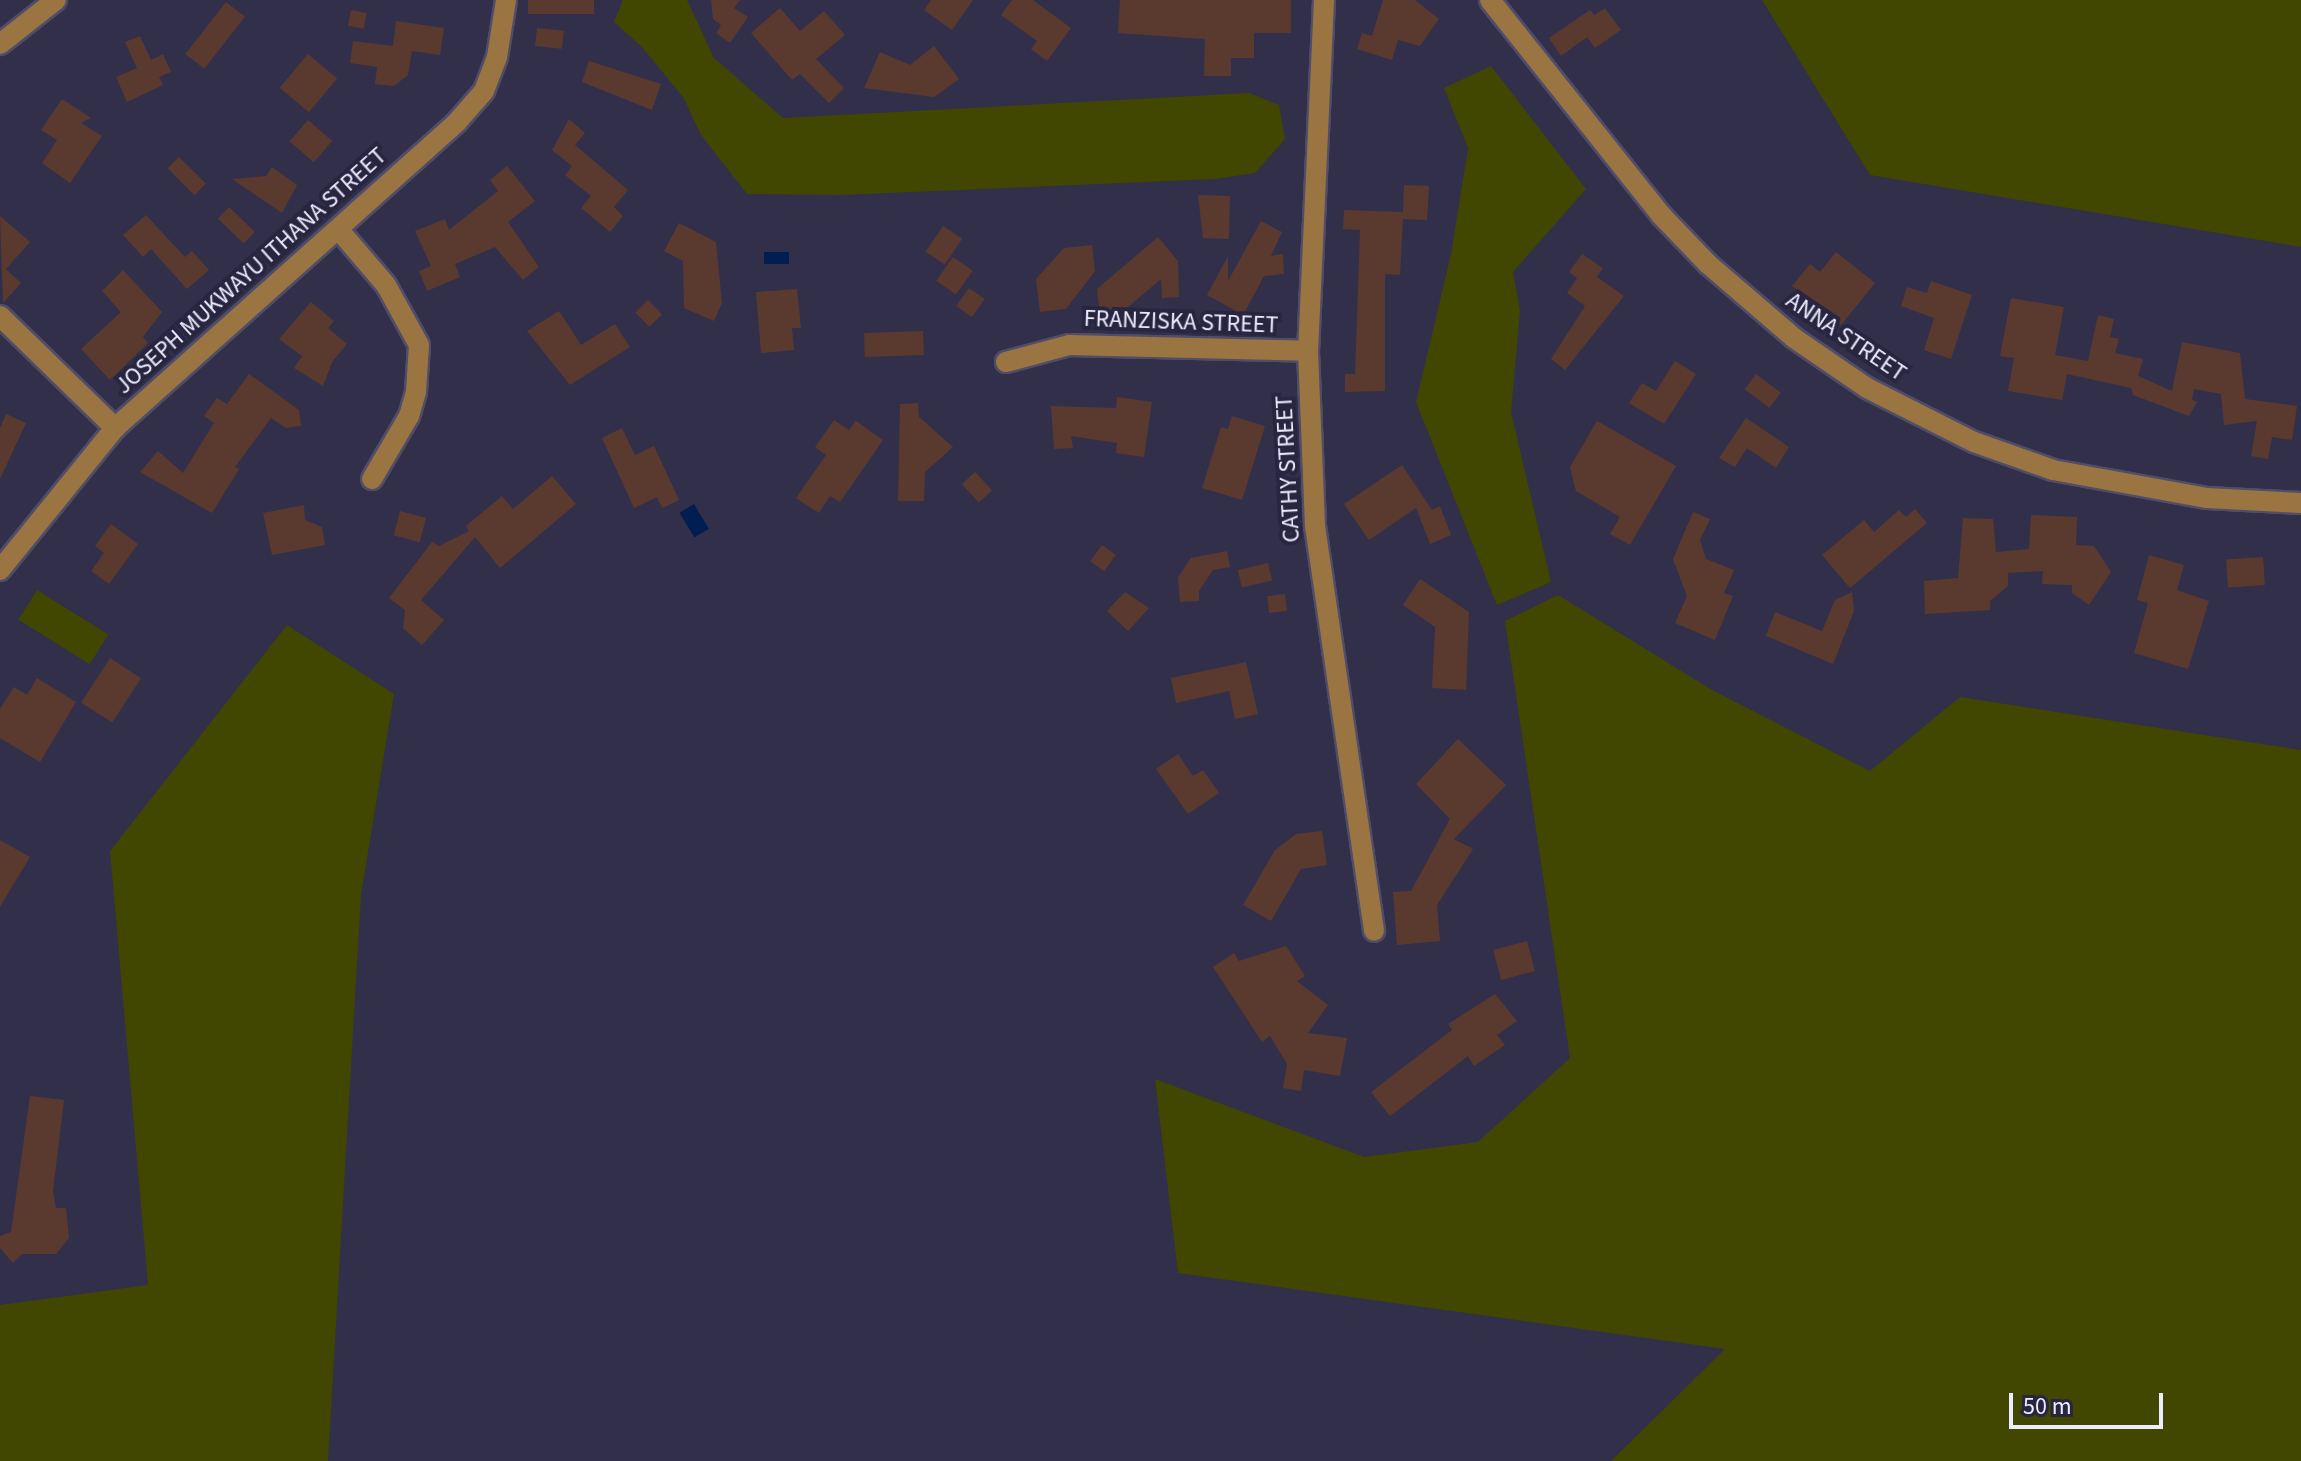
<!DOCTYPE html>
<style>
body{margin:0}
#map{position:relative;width:2301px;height:1461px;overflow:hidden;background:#322f4b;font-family:"Source Sans 3",sans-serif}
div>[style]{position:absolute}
.green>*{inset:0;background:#414600;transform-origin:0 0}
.water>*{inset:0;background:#001e51;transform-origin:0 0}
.building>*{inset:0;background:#5a3a2f;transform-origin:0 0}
.roads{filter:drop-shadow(2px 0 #504d68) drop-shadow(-2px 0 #504d68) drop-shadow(0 2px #504d68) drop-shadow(0 -2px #504d68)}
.minor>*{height:20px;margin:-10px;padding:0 10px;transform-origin:10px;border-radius:10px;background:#9b7541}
span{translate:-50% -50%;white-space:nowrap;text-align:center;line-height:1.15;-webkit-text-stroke:8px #282540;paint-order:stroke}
.street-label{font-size:24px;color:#edecfe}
.scale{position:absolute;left:2009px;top:1393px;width:154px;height:36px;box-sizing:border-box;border:4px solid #edecfe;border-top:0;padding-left:10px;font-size:24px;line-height:28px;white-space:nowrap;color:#edecfe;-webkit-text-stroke:6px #282540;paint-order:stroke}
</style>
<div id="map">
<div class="green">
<i style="clip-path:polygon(623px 0,687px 0,714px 58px,783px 118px,1249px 93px,1279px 105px,1285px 139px,1255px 173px,1215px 179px,841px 195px,747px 194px,701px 135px,683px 97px,642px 47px,614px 22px)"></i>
<i style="clip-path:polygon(1762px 0,2301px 0,2301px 247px,1870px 175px)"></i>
<i style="clip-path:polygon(1491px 66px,1586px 189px,1513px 272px,1520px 311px,1511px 412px,1551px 582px,1497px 605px,1416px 402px,1451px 254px,1468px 148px,1444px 88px)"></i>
<i style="left:37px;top:590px;width:84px;height:35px;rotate:32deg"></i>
<i style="clip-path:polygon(1558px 595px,1712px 690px,1870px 771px,1960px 697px,2301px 750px,2301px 1461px,1611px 1461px,1725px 1349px,1178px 1273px,1155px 1079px,1364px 1157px,1478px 1142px,1570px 1058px,1505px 621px)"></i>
<i style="clip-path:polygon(287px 625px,394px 694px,361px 895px,328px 1461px,0 1461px,0 1305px,148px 1285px,110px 851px)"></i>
</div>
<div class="water">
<i style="left:789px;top:252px;width:12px;height:25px;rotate:90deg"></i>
<i style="left:694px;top:504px;width:29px;height:17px;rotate:59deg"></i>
</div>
<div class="building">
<i style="left:528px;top:0;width:66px;height:14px"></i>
<i style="clip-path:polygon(711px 0,740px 0,734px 8px,748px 17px,730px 43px,716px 33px,721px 25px,713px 19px)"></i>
<i style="clip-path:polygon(931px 0,973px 0,952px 30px,924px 10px)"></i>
<i style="clip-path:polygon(1012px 0,1033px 0,1071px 28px,1047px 61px,1031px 49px,1037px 41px,1001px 15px)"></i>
<i style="clip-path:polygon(1120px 0,1291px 0,1291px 33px,1254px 33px,1254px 58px,1231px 58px,1231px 76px,1204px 76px,1205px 39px,1118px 33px)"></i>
<i style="clip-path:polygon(1383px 0,1415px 0,1439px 19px,1420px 46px,1398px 40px,1392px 60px,1357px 49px,1362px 33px,1372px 36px)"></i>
<i style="left:226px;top:2px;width:24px;height:66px;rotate:38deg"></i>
<i style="clip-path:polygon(780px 8px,800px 31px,824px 11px,845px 35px,816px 59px,844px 88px,829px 103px,800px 74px,792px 80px,751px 33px)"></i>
<i style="clip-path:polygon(1605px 8px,1621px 30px,1595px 48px,1587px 37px,1561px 56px,1549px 38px,1590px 10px,1594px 15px)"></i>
<i style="left:351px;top:10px;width:16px;height:16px;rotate:11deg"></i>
<i style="clip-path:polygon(396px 21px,444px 28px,440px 55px,412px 51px,408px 75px,394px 86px,375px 84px,377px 67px,350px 63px,353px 41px,393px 46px)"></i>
<i style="left:537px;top:28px;width:27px;height:18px;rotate:6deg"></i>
<i style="clip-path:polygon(140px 36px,151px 60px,163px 54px,171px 72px,159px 77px,163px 85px,127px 102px,116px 77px,137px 68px,125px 42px)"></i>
<i style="clip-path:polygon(934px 46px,959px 79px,934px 97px,864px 88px,880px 52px,910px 65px)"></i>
<i style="left:308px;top:54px;width:38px;height:44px;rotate:40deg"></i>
<i style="clip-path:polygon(589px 61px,661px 84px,652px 110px,582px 82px)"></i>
<i style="clip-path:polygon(62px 99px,91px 118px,81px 123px,102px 136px,70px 183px,42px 163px,57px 140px,41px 130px)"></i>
<i style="clip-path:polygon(569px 119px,585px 133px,575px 145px,628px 190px,614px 207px,623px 216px,610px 232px,581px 208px,591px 196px,565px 175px,572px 166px,552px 150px)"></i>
<i style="left:308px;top:120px;width:32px;height:28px;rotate:41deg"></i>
<i style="left:179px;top:157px;width:38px;height:16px;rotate:45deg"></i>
<i style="clip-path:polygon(507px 166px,535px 201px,508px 222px,539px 267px,523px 280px,495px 247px,455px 264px,460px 277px,427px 291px,419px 271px,431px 266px,415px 231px,445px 219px,449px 230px,498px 191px,490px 180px)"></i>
<i style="clip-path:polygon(272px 167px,297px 185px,282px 213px,232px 179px,266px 176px)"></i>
<i style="clip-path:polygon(1404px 185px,1429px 186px,1427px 220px,1403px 219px,1400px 275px,1385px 274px,1385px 391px,1345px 392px,1345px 374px,1355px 374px,1360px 230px,1343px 229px,1344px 210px,1403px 212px)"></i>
<i style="clip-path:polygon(1198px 195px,1230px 196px,1229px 239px,1203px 238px)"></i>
<i style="left:229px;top:207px;width:36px;height:16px;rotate:44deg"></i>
<i style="clip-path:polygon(146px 215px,185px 257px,192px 251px,209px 270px,187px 289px,151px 249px,143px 257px,123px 235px)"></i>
<i style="clip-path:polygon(0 216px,30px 242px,6px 269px,21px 283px,3px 303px)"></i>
<i style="clip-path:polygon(1261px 221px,1282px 232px,1271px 256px,1283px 254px,1284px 274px,1264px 276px,1243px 315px,1207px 295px,1228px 256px,1228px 281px)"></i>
<i style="clip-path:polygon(679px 223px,716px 242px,722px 303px,714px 321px,684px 308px,683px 261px,664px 251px)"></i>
<i style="left:943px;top:226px;width:23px;height:31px;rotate:34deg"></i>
<i style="clip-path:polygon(1158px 237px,1178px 261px,1179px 297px,1162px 298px,1161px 279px,1121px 313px,1123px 325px,1101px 327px,1097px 289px)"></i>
<i style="clip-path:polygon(1092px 245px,1095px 271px,1066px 309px,1040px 312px,1036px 279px,1064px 248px)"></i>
<i style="clip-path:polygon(1836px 252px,1875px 283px,1841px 325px,1792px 286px,1810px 264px,1820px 272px)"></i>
<i style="clip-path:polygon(1582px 254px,1603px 268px,1597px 277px,1624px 296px,1565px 370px,1551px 359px,1585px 306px,1567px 293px,1577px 278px,1569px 272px)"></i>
<i style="left:953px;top:257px;width:24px;height:29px;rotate:35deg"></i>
<i style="clip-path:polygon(123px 270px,162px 312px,143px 337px,148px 343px,110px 380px,81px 349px,121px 312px,102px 291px)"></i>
<i style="clip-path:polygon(1931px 281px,1972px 295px,1951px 359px,1924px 350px,1934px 318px,1901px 306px,1907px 287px,1927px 293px)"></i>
<i style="left:969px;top:288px;width:19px;height:22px;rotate:35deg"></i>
<i style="clip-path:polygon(797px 289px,801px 328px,792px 328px,794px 350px,761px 353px,756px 292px)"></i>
<i style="clip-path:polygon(2011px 298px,2064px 307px,2055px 355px,2088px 361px,2098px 315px,2114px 319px,2110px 337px,2119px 339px,2115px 353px,2143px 359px,2138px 376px,2172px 391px,2182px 342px,2240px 353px,2245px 399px,2297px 406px,2292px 440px,2272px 437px,2268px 459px,2251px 456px,2257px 421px,2224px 425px,2221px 394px,2194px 389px,2192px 400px,2197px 402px,2189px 416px,2133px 395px,2131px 388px,2067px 374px,2062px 400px,2008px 391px,2014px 358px,2000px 356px)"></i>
<i style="left:648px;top:300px;width:20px;height:18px;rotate:45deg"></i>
<i style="clip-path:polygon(311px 302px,334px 321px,328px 328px,347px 344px,332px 362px,323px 386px,294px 368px,302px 356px,279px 339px)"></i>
<i style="clip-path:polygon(559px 311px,581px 345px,615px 324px,630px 347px,570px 385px,527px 331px)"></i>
<i style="left:923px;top:331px;width:24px;height:59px;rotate:88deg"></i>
<i style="clip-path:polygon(1675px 361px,1696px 374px,1664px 424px,1629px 403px,1642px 383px,1656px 391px)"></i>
<i style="clip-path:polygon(249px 374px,299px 410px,301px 426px,286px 428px,271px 418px,235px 467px,239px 469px,212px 513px,140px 472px,158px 451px,183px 473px,214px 423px,204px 416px,217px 398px,227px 404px)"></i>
<i style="left:1756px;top:374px;width:31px;height:19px;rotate:37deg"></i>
<i style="clip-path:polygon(1117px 397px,1152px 402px,1144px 457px,1116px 453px,1117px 443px,1071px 436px,1073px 448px,1054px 449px,1051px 406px,1116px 408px)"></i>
<i style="clip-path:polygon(918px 403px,919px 417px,953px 447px,925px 472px,924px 501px,898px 501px,900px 404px)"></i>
<i style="clip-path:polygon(6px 414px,26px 423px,0 479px,0 428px)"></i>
<i style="clip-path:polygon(1232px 416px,1265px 426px,1242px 500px,1202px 488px,1221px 427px,1228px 429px)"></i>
<i style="clip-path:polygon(1746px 418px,1789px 447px,1776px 468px,1747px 448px,1735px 467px,1719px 458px)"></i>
<i style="clip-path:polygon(834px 420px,849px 430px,856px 421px,883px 440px,840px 502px,830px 496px,819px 513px,796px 498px,826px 455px,815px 447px)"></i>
<i style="clip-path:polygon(1597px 421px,1676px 466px,1630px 545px,1610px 534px,1620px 517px,1576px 491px,1570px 467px)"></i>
<i style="clip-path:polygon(622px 428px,635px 455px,654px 446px,679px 500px,662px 508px,657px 497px,634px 508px,602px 438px)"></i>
<i style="clip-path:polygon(1402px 465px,1432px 510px,1440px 506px,1451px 535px,1430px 544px,1416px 508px,1369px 540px,1344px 504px)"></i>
<i style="left:975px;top:472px;width:25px;height:18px;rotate:47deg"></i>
<i style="clip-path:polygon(552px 476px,576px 504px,500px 568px,475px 537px,421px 600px,444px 620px,422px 645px,403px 628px,405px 610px,389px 598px,432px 542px,439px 546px,469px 531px,466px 526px,502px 496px,513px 509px)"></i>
<i style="clip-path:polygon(304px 505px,305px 520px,322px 527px,325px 545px,272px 555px,263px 513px)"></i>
<i style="clip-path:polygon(1915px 509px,1927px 523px,1850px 588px,1822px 555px,1864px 520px,1874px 532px,1899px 510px,1906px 517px)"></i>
<i style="left:400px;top:511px;width:27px;height:25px;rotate:15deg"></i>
<i style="clip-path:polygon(1693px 512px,1710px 519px,1700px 540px,1706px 559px,1734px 570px,1724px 593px,1733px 596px,1715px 640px,1675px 623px,1687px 596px,1673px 559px)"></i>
<i style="clip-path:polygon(2031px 515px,2077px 517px,2076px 545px,2094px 546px,2111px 572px,2089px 605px,2072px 593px,2072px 585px,2042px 584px,2043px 571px,2008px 573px,2008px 586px,1990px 601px,1990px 610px,1925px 614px,1924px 581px,1958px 578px,1963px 518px,1993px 519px,1996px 552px,2029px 549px)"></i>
<i style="clip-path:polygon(111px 524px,138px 544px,109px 584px,91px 571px,104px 553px,95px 546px)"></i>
<i style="left:1102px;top:545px;width:17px;height:20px;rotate:36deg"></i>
<i style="clip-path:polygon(1227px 551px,1230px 567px,1213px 570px,1199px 591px,1199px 601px,1180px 602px,1178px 577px,1191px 558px)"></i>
<i style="clip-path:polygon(2149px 555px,2184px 565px,2177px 590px,2209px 601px,2188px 669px,2134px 653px,2148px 603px,2137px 600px)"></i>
<i style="left:2263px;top:557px;width:28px;height:37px;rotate:86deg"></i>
<i style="left:1268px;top:563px;width:18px;height:31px;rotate:77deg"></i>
<i style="clip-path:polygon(1420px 579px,1469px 612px,1466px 690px,1432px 688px,1435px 627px,1403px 605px)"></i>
<i style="clip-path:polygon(1125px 592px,1149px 608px,1128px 631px,1107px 611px)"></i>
<i style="clip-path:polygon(1852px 592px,1854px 611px,1833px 664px,1766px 636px,1775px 612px,1822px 631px,1835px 600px)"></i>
<i style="left:1285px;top:594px;width:17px;height:18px;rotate:83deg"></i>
<i style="left:110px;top:658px;width:37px;height:53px;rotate:33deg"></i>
<i style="clip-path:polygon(1246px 662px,1258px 714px,1235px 719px,1229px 691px,1176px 703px,1171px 678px)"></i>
<i style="clip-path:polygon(37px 678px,76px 702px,40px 762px,0 738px,0 709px,14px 687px,27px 695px)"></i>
<i style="clip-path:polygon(1458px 739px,1506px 785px,1454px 839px,1473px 849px,1437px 905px,1440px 941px,1397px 945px,1393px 892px,1411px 891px,1450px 819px,1416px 784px)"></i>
<i style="clip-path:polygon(1178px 754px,1193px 776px,1203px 770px,1219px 793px,1188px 814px,1156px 769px)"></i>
<i style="clip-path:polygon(1322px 831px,1327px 865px,1301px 869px,1271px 921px,1243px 905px,1275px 850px,1296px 834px)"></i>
<i style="clip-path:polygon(0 840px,30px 857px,0 907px)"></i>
<i style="left:1527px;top:941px;width:31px;height:35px;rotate:75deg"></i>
<i style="clip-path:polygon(1286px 946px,1305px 976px,1297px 981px,1328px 1005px,1308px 1033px,1347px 1038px,1340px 1076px,1304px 1070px,1301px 1091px,1283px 1088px,1287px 1064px,1270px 1036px,1262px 1042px,1213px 967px,1234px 953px,1239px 961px)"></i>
<i style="clip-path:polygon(1495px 994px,1517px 1021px,1497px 1035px,1505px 1045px,1474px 1066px,1468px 1056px,1390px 1116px,1371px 1092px,1452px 1030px,1448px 1024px)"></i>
<i style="clip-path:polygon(30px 1096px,64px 1100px,53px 1191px,56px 1208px,66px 1208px,69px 1238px,56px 1254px,22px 1254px,13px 1263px,0 1248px,0 1236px,11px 1232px)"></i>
</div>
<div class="roads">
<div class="minor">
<i style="left:1324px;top:0;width:351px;rotate:92.6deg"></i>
<i style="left:1308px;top:351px;width:175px;rotate:87.7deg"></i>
<i style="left:1315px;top:526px;width:409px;rotate:81.7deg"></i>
<i style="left:1490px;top:0;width:275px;rotate:51.5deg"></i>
<i style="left:1661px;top:215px;width:68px;rotate:46.2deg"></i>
<i style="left:1708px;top:264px;width:113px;rotate:40.7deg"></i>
<i style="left:1794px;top:338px;width:88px;rotate:34.4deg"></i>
<i style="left:1867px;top:388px;width:120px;rotate:26.8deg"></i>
<i style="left:1974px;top:442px;width:84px;rotate:19.5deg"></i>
<i style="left:2053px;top:470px;width:157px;rotate:10.3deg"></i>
<i style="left:2207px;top:498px;width:94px;rotate:3deg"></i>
<i style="left:0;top:44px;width:71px;rotate:-38.2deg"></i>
<i style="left:339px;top:230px;width:72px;rotate:49.5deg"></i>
<i style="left:386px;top:285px;width:68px;rotate:61.2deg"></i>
<i style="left:419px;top:345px;width:47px;rotate:93.7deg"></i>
<i style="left:416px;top:392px;width:25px;rotate:106deg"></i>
<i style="left:409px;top:416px;width:73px;rotate:120.4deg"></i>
<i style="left:0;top:316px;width:161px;rotate:44.2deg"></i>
<i style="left:1006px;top:362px;width:65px;rotate:-15.1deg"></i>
<i style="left:1069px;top:345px;width:239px;rotate:1.4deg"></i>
<i style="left:0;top:570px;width:183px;rotate:-51deg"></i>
<i style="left:115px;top:428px;width:459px;rotate:-41.8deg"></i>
<i style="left:457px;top:122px;width:41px;rotate:-48.9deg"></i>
<i style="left:484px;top:91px;width:36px;rotate:-69deg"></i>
<i style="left:497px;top:57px;width:58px;rotate:-81deg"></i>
</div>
</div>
<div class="street-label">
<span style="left:251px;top:271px;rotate:-42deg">JOSEPH MUKWAYU ITHANA STREET</span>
<span style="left:1181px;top:322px;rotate:2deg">FRANZISKA STREET</span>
<span style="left:1846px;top:337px;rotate:34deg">ANNA STREET</span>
<span style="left:1288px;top:469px;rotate:-93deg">CATHY STREET</span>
</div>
<div class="scale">50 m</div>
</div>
